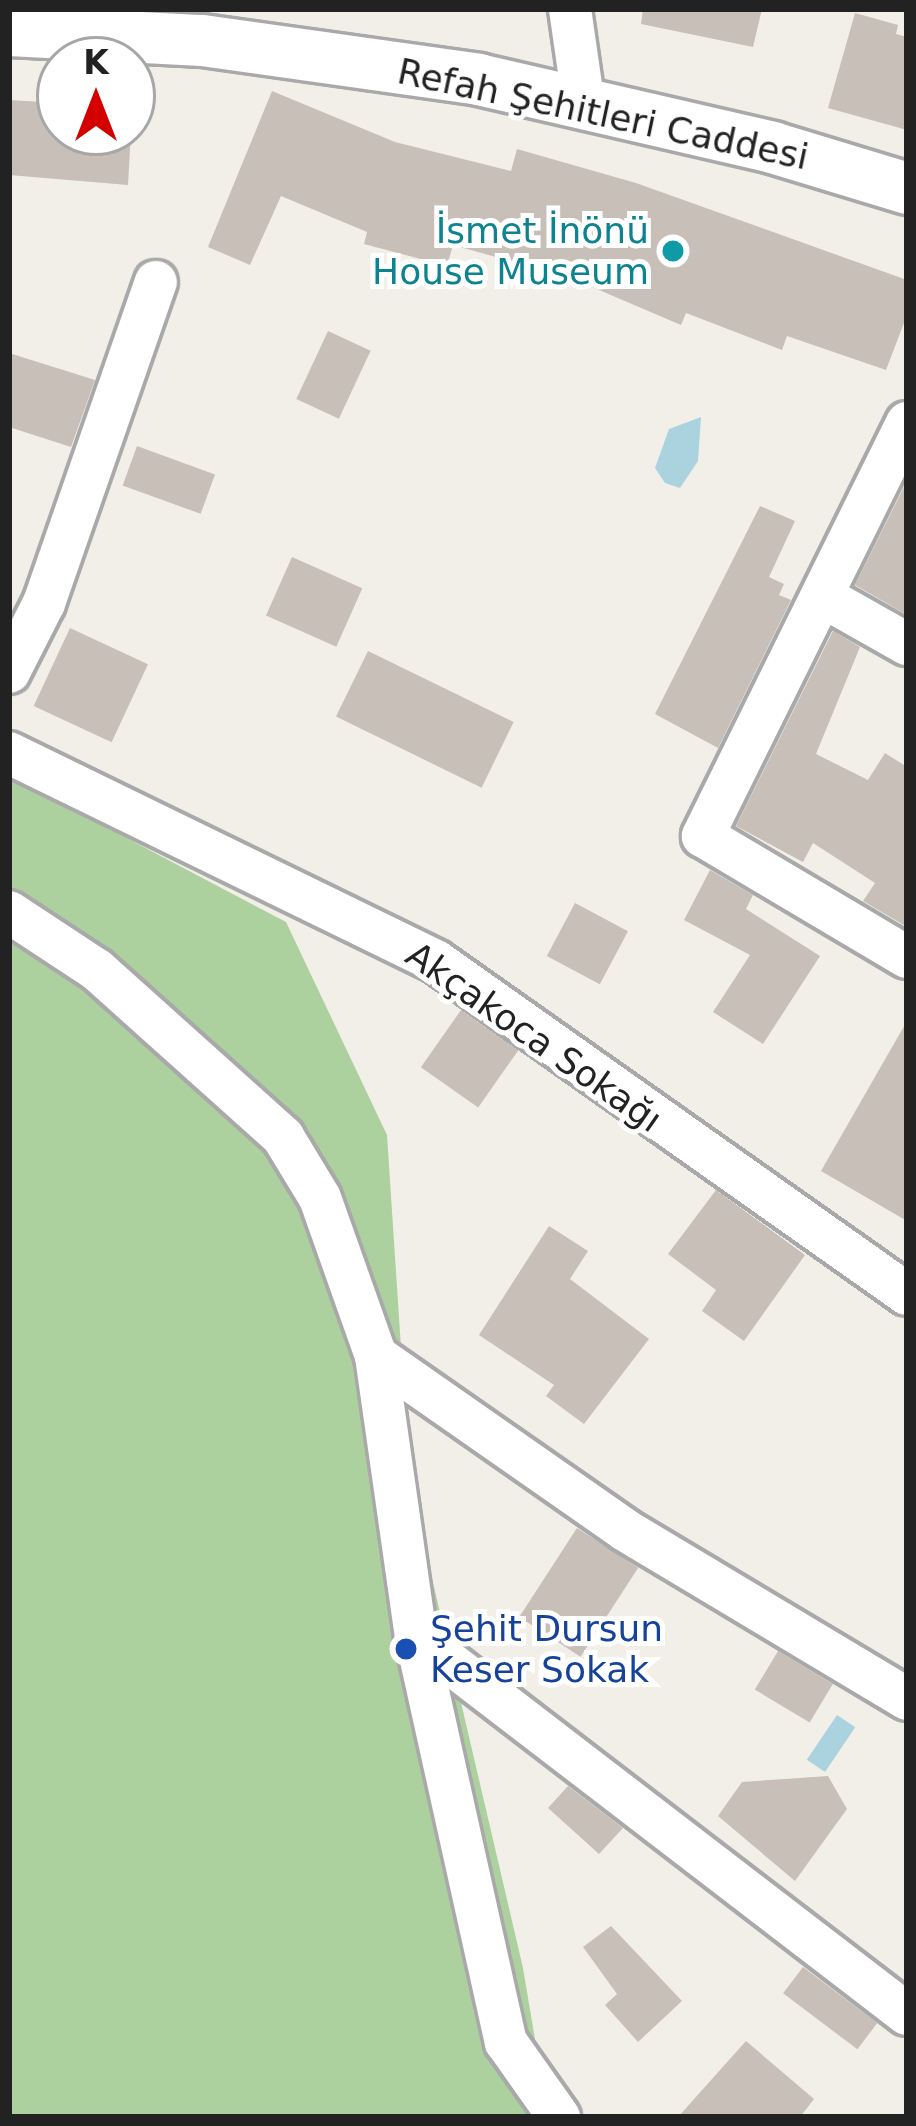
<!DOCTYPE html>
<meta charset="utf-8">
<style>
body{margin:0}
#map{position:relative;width:916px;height:2126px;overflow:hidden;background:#f2efe9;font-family:"DejaVu Sans",sans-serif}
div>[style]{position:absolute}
.forest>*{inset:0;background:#add19e}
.water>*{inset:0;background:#aad3df;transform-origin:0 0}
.building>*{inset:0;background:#c7bfb8;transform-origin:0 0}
.roads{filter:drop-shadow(3px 0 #a9a9a9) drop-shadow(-3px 0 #a9a9a9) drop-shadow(0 3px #a9a9a9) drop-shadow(0 -3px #a9a9a9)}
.minor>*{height:42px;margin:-21px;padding:0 21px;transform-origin:21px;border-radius:21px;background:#fff}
.tertiary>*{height:51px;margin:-25.5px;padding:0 25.5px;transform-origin:25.5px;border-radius:25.5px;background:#fff}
.dots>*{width:33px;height:33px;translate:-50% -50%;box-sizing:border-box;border:6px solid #fff;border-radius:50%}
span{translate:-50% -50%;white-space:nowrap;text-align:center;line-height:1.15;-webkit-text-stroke:10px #fff;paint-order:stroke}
.street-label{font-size:36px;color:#222}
.culture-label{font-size:36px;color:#0d838f}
.right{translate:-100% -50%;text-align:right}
.transit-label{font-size:36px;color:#164399}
.left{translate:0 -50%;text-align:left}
.frame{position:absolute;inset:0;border:12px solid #222;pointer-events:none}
.north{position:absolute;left:36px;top:36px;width:120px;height:120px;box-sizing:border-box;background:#fff;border:3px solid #a7a7a7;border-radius:50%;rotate:0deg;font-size:33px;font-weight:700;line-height:48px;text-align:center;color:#222}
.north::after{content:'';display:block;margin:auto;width:42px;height:54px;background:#d40000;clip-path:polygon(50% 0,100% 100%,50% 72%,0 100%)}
</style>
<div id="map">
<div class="forest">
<i style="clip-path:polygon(9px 776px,286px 922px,387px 1135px,410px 1484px,523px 1968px,548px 2117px,9px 2117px)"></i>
</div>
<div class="water">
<i style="clip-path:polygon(701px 417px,698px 461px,680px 488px,665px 483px,655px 468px,669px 429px)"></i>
<i style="left:837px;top:1715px;width:22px;height:54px;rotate:34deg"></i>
</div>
<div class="building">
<i style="clip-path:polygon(643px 9px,762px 9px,753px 47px,641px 24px)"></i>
<i style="clip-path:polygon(855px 13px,898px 25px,896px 34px,907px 37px,907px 130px,828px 108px)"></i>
<i style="clip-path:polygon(272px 91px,395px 142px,511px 171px,517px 149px,636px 183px,907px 280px,907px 315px,886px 370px,787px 336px,782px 350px,686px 313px,681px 325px,571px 278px,453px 245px,447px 266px,364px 244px,367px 232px,281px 196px,250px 265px,208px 247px)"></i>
<i style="clip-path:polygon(9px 100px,60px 103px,60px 132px,131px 132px,128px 185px,9px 175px)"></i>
<i style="left:328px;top:331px;width:47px;height:75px;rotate:25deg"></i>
<i style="clip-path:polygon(9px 353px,95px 380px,71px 447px,9px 427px)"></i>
<i style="left:137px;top:446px;width:83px;height:42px;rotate:20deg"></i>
<i style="clip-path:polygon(907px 481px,907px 615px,855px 585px)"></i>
<i style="clip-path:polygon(760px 506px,795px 521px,769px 577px,784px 584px,779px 595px,791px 600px,718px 748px,655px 714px)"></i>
<i style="left:292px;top:557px;width:77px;height:64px;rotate:24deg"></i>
<i style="left:70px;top:628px;width:86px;height:86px;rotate:25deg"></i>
<i style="clip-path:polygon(833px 631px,860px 647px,816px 754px,868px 780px,885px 753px,907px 767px,907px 927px,863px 901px,875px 883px,813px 843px,803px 862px,736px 826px)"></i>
<i style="left:368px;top:651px;width:162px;height:73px;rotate:26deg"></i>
<i style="clip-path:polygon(710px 870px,753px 895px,746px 909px,820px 956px,763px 1044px,713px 1012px,750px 955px,684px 920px)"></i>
<i style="left:575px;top:903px;width:60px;height:60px;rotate:28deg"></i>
<i style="left:461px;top:1010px;width:70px;height:70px;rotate:35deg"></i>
<i style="clip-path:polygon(907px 1021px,907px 1221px,821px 1171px)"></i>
<i style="clip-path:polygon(716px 1190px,805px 1255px,744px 1341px,702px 1311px,716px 1290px,668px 1254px)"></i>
<i style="clip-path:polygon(549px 1226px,588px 1251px,570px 1279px,649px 1339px,584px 1424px,546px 1396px,554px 1385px,479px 1335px)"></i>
<i style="left:577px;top:1528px;width:73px;height:106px;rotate:33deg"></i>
<i style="left:778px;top:1651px;width:64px;height:45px;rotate:31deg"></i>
<i style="clip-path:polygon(828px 1776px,847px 1809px,795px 1881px,718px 1816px,742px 1782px)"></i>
<i style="clip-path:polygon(568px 1786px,623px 1828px,599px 1854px,548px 1808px)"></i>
<i style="clip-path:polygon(611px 1926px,682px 2001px,638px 2042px,605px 2005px,617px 1994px,583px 1947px)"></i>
<i style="left:803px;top:1967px;width:93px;height:33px;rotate:37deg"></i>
<i style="clip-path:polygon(746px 2041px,814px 2099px,800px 2117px,678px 2117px)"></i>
</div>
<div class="roads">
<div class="minor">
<i style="left:570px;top:9px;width:98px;rotate:81.8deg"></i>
<i style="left:907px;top:423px;width:461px;rotate:116.3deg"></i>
<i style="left:703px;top:836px;width:237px;rotate:30.7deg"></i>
<i style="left:822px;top:596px;width:98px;rotate:29.5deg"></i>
<i style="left:9px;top:672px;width:77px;rotate:-63.1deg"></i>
<i style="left:44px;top:603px;width:340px;rotate:-70.8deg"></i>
<i style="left:9px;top:753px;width:476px;rotate:26deg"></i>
<i style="left:437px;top:962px;width:575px;rotate:35.24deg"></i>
<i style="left:9px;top:912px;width:105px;rotate:33.4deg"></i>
<i style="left:97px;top:970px;width:250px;rotate:41.9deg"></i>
<i style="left:283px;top:1137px;width:71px;rotate:58.8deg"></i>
<i style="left:320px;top:1198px;width:168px;rotate:70.5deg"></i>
<i style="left:376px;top:1356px;width:284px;rotate:81.9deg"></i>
<i style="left:416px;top:1637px;width:415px;rotate:77.5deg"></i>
<i style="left:506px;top:2042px;width:92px;rotate:54.8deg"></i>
<i style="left:376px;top:1356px;width:304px;rotate:34.9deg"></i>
<i style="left:625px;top:1530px;width:329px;rotate:30.9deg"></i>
<i style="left:416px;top:1637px;width:619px;rotate:37.52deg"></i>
</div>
<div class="tertiary">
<i style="left:9px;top:30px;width:193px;rotate:3deg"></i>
<i style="left:202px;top:40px;width:279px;rotate:8deg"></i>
<i style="left:478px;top:79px;width:302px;rotate:13deg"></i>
<i style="left:772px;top:147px;width:141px;rotate:16.9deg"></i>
</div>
</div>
<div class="dots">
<i style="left:673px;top:251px;background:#0f9aa8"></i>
<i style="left:406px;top:1649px;background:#1a4fb4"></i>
</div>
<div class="street-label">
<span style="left:603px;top:114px;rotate:12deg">Refah Şehitleri Caddesi</span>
<span style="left:534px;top:1037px;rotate:35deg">Akçakoca Sokağı</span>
</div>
<div class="culture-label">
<span class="right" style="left:649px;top:251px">İsmet İnönü<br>House Museum</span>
</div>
<div class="transit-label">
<span class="left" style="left:430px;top:1649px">Şehit Dursun<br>Keser Sokak</span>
</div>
<div class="frame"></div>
<div class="north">K</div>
</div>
